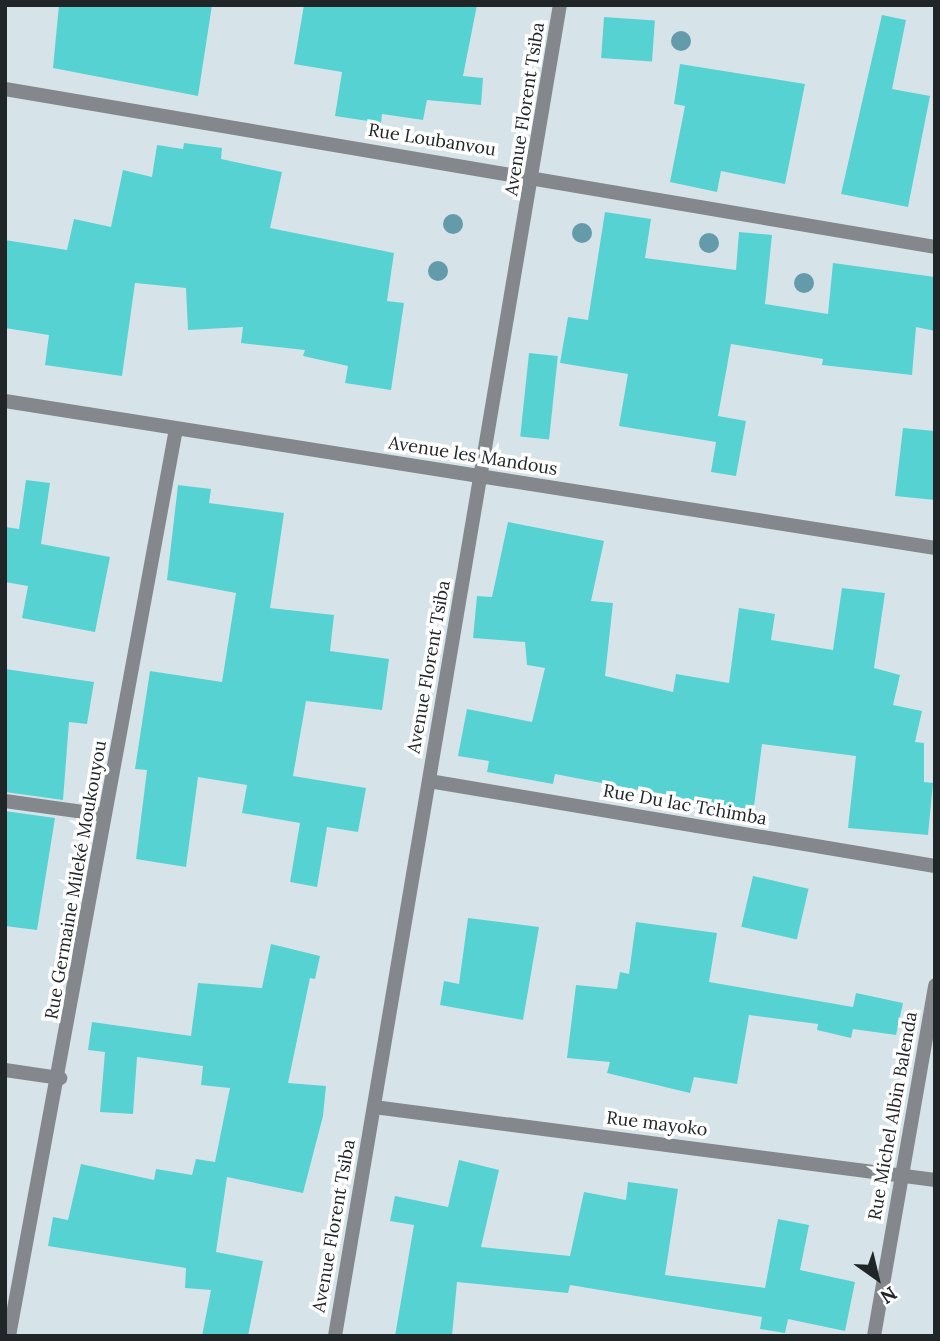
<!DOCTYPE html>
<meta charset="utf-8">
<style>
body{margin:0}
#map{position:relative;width:940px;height:1341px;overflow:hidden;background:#d6e4ea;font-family:Lora,serif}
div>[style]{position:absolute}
.building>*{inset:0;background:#57d2d3;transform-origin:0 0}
.minor>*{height:14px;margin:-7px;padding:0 7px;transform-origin:7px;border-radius:7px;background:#84888c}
.trees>*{width:20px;height:20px;margin:-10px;border-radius:50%;background:#649bab}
span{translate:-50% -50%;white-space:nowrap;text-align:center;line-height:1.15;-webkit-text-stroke:7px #fff;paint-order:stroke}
.street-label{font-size:18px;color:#202527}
.frame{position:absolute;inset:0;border:7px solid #202527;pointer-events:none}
.north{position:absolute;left:842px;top:1243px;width:70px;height:70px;-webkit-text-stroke:5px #fff;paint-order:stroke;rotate:146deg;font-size:19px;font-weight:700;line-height:28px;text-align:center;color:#202527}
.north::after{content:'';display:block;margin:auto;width:24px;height:32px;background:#202527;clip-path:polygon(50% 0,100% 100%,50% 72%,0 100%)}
</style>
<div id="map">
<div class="building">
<i style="clip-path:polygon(59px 5px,212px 5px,198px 96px,53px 68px)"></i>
<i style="clip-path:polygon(304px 5px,477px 5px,463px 76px,483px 78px,481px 105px,427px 100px,423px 120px,382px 114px,381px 123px,335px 116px,342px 72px,294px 64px)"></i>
<i style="clip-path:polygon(882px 15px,906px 20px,892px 89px,930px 96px,908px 207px,841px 194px)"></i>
<i style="left:604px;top:17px;width:51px;height:41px;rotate:4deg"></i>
<i style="clip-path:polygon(680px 64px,805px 84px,785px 184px,721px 171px,717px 192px,670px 182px,685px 106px,674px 104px)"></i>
<i style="clip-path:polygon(184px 143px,222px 148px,221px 159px,282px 172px,270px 228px,394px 253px,387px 301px,404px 303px,391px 390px,345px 383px,348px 366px,303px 356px,305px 350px,241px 343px,243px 327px,188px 330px,186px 288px,135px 283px,122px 376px,45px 365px,49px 335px,5px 328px,5px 240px,67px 250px,74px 219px,111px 227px,123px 170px,152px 177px,157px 145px,183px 149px)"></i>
<i style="clip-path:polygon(605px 212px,651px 219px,645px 258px,736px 270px,739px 232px,772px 235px,765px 304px,828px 314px,833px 263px,935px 277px,935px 331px,916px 327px,912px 375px,822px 365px,823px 359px,731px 344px,718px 416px,746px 421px,736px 476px,711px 472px,716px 442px,619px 426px,628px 374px,560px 363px,568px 317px,588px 320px)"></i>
<i style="left:529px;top:353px;width:29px;height:84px;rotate:6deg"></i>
<i style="clip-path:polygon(903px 428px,935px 431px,935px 500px,895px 496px)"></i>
<i style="clip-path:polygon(26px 480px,50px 483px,41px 544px,110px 557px,95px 632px,22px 618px,28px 586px,5px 582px,5px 527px,19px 529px)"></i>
<i style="clip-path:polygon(178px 485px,211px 489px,209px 503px,284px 513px,270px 608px,334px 615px,330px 651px,389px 659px,382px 710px,306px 701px,293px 776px,366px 788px,358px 832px,327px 827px,317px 887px,290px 882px,300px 823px,242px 813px,247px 785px,198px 777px,186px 867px,136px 859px,147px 770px,135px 769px,150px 671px,222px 682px,236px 593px,167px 580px)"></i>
<i style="clip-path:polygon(508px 522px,604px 541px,591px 601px,613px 603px,605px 676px,673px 692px,676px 674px,729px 683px,739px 608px,775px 614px,771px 640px,833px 650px,842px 588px,885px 593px,874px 668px,900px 675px,893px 705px,922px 711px,915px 742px,924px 743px,924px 782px,933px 783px,928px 835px,848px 828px,856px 756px,762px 744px,752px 822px,704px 816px,706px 803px,555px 774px,553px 784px,487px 772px,489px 761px,458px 756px,467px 709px,532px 722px,545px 668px,527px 665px,525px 642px,473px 638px,477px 596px,492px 597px)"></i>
<i style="clip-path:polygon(5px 669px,94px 682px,87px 724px,69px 722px,63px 800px,5px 792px)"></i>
<i style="clip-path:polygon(5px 811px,55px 818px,37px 930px,5px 926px)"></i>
<i style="left:753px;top:876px;width:57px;height:52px;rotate:13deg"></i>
<i style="clip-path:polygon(468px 918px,539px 927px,523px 1020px,440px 1005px,444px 981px,459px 984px)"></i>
<i style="clip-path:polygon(636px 922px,717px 933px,709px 982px,853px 1007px,856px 993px,903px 1003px,896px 1035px,853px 1029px,851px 1038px,817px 1030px,818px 1024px,749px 1015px,737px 1084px,694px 1077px,690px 1093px,607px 1073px,610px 1062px,567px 1058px,576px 985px,617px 989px,620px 972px,629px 974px)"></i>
<i style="clip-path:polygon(271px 944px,320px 956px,315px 979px,310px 978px,288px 1083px,326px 1086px,323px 1116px,303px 1193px,227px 1177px,216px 1252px,263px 1261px,248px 1336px,202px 1336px,211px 1290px,185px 1288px,186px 1268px,48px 1246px,53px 1217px,68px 1220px,81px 1164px,154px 1180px,156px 1169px,192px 1175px,196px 1159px,215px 1162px,230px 1088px,201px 1085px,203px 1066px,137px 1057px,133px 1114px,100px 1112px,105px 1052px,88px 1050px,92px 1022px,191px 1036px,198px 983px,262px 988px)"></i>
<i style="clip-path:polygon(459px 1160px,499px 1170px,481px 1247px,570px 1256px,584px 1192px,626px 1200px,628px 1182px,651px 1185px,678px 1189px,665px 1275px,765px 1288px,778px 1219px,809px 1225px,800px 1270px,855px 1282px,845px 1331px,788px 1319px,785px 1333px,760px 1329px,762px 1317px,570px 1285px,568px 1293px,457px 1282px,452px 1336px,395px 1336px,414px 1225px,390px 1221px,395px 1196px,448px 1207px)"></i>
</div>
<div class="minor">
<i style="left:5px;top:89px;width:943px;rotate:9.64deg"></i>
<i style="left:5px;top:401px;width:942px;rotate:8.98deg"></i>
<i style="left:429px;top:781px;width:513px;rotate:9.54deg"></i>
<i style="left:5px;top:801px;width:100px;rotate:8deg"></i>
<i style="left:5px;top:1070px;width:56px;rotate:8.3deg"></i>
<i style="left:374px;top:1107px;width:566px;rotate:7.41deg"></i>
<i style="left:9px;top:1336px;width:922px;rotate:-79.57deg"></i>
<i style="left:335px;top:1336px;width:1350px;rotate:-80.41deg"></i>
<i style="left:874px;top:1336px;width:356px;rotate:-80.1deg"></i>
</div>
<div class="trees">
<i style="left:681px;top:41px"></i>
<i style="left:453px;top:224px"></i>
<i style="left:582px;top:233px"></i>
<i style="left:709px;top:243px"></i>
<i style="left:438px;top:271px"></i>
<i style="left:804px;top:283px"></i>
</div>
<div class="street-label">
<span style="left:525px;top:109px;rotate:-81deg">Avenue Florent Tsiba</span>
<span style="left:432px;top:140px;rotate:9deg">Rue Loubanvou</span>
<span style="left:473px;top:456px;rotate:9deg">Avenue les Mandous</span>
<span style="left:429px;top:667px;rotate:-80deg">Avenue Florent Tsiba</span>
<span style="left:685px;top:805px;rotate:10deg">Rue Du lac Tchimba</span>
<span style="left:76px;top:880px;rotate:-80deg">Rue Germaine Mileké Moukouyou</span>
<span style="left:893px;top:1116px;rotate:-80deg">Rue Michel Albin Balenda</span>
<span style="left:657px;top:1124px;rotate:7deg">Rue mayoko</span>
<span style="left:334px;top:1226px;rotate:-80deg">Avenue Florent Tsiba</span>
</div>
<div class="frame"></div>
<div class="north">N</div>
</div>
